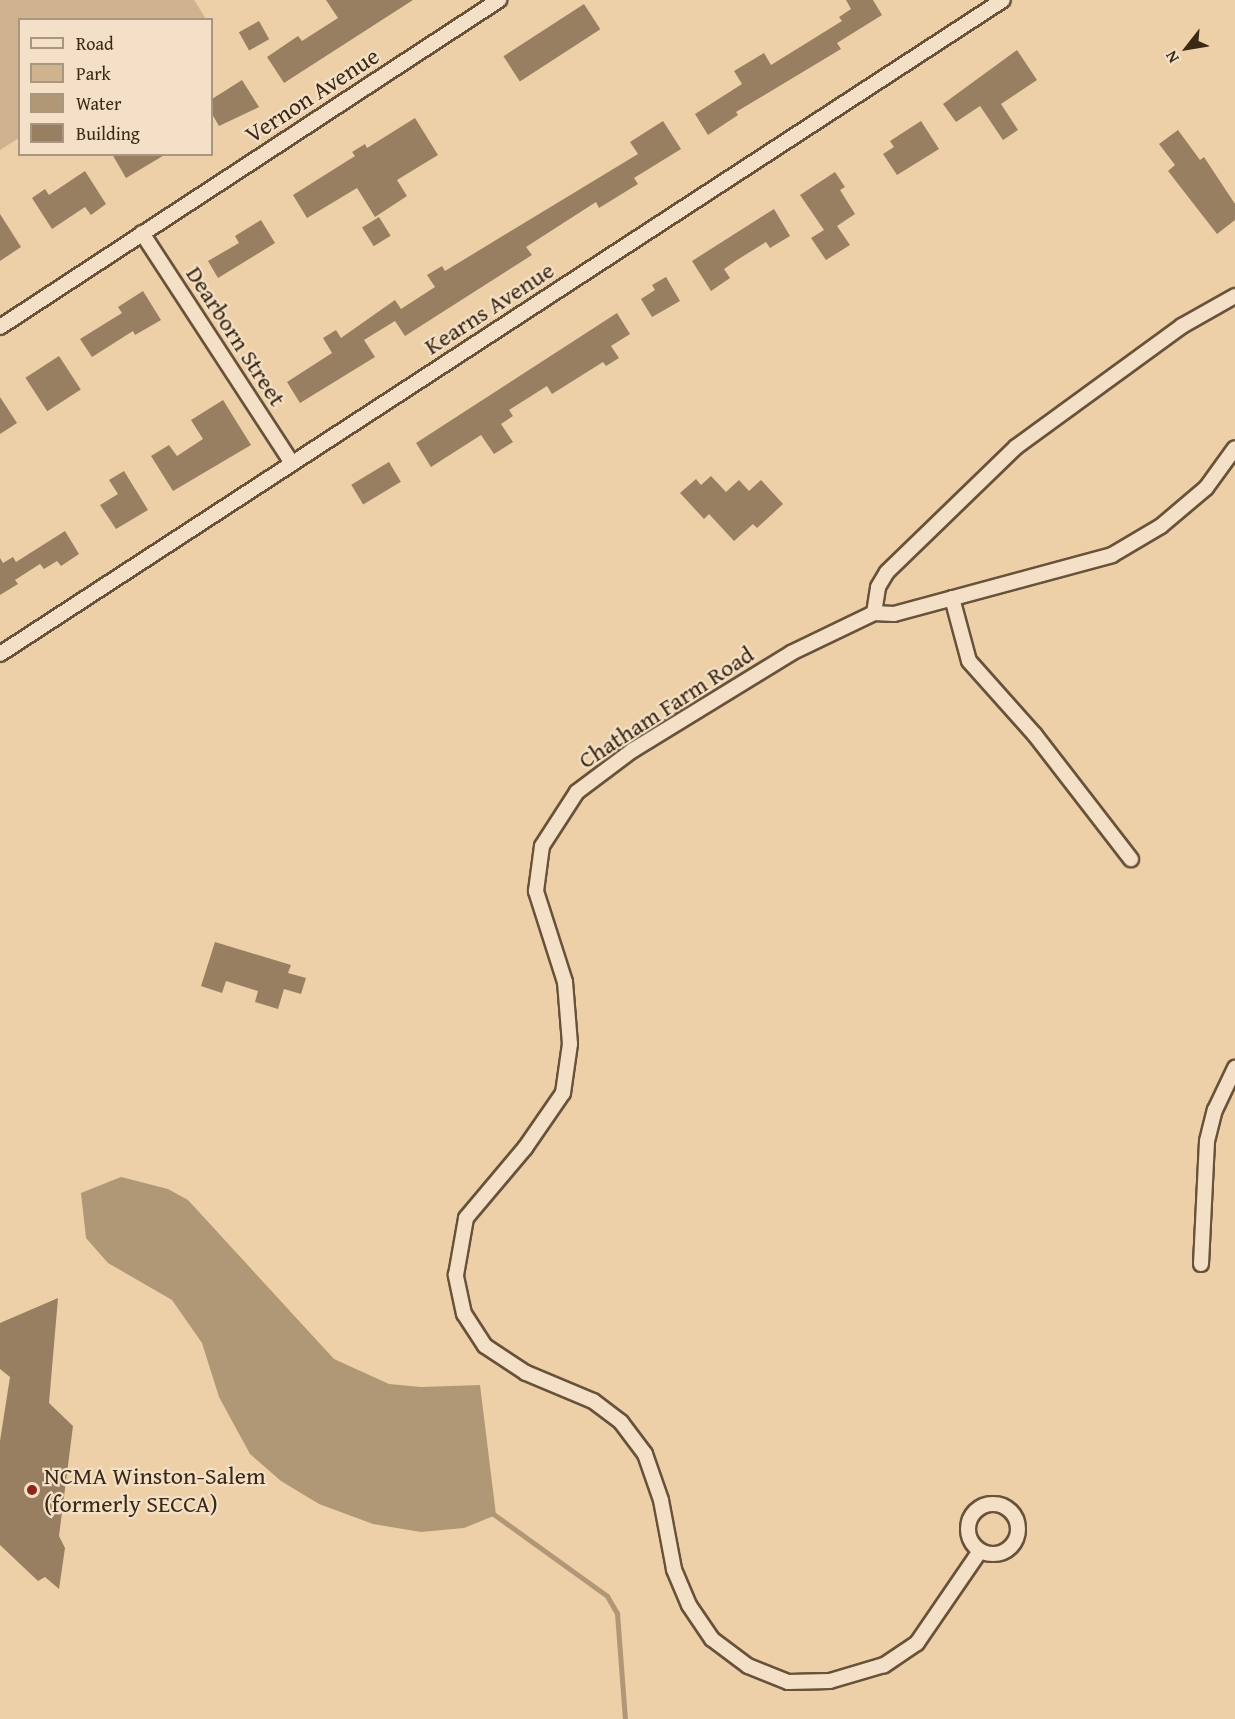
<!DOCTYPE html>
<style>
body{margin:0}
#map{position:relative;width:1235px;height:1719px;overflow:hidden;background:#edd0a7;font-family:"Gentium Book Plus",serif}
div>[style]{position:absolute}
.green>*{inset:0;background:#cfb38e}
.water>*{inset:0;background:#b09776}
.stream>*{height:5px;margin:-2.5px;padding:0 2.5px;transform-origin:2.5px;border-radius:2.5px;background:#b09776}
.building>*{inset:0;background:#987f61;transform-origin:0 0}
.roads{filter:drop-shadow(2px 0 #68523a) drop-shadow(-2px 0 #68523a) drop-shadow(0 2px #68523a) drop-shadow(0 -2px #68523a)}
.minor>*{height:14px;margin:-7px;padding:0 7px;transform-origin:7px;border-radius:7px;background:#f3e0c6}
.minor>.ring{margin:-7px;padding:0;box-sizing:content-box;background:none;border:14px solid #f3e0c6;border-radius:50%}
.dots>*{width:16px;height:16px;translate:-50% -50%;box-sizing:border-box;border:3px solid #f3e0c6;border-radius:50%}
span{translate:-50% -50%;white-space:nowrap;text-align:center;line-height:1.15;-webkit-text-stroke:4.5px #f3e0c6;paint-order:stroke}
.street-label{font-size:24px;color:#3b2816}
.poi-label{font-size:24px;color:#3b2816}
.left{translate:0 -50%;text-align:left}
.legend{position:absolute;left:18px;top:18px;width:195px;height:138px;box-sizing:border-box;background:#f3e0c6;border:2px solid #a99680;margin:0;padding:8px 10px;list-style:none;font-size:18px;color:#3b2816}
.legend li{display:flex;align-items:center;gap:12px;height:30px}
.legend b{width:30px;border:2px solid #a99680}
.north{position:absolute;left:1157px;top:18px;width:60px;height:60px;-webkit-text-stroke:4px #f3e0c6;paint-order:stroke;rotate:239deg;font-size:16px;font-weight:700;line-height:24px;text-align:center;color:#3b2816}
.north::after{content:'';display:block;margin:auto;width:21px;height:27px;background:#3b2816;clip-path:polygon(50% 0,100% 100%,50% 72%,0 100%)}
</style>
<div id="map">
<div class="green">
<i style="clip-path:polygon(0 0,194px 0,206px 19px,20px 20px,19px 138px,0 150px)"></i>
</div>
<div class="water">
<i style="clip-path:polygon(121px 1177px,168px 1189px,188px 1200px,334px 1359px,389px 1384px,421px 1387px,480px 1385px,496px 1515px,464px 1528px,421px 1532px,373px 1524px,319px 1504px,281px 1481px,250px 1454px,219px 1397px,202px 1343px,172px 1300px,108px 1263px,86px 1238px,81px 1193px)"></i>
</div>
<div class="stream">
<i style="left:492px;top:1513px;width:142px;rotate:35.8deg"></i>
<i style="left:607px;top:1596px;width:20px;rotate:60deg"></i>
<i style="left:617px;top:1613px;width:106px;rotate:85.7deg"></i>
</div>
<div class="building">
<i style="clip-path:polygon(326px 0,413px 0,284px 83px,267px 57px,298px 36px,302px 41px,338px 18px)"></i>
<i style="clip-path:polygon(846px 0,873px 0,882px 15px,837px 43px,841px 49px,736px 112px,738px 115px,708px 135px,695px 114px,742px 84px,734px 71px,764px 53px,771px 65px,842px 21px,839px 17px,851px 9px)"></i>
<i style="left:584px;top:4px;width:30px;height:96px;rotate:57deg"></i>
<i style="left:259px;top:21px;width:21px;height:23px;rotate:61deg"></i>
<i style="clip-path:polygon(1017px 50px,1037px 80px,1001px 104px,1018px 130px,1003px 140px,980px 106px,956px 122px,943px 104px)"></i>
<i style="clip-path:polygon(242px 80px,259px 107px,219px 126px,212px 114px,212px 99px)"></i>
<i style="clip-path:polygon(415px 118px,438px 155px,397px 180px,407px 196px,375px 217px,357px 188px,307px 218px,293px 195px,355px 156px,352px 152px,365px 144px,367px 148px)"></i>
<i style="clip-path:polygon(663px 121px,681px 149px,634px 178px,638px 184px,599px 208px,596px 202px,526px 247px,532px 255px,405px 336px,395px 321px,364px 340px,375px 357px,300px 403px,287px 382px,332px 353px,323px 338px,336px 330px,341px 338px,395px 300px,401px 309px,435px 287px,427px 275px,442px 266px,445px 271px,638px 154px,630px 142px)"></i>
<i style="clip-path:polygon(921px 121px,939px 149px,897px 175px,883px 154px,894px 147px,890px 141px)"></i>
<i style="clip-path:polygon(1178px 130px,1200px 160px,1204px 157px,1235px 204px,1235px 220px,1217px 234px,1168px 171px,1175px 165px,1159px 144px)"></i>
<i style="clip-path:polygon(112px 154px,166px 154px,126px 178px)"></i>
<i style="clip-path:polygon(85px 171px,106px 204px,91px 215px,85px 207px,52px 229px,32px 198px,45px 189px,49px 195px)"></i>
<i style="clip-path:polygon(835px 172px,845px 187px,840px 190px,855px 214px,837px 226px,850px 245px,826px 260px,811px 238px,824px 230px,800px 195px)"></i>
<i style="clip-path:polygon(774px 209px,790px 236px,770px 248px,766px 242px,737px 260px,724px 269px,730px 278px,711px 291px,692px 261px)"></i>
<i style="clip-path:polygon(0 214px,21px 247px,0 261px)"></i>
<i style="left:379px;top:217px;width:22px;height:20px;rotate:58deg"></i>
<i style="clip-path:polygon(261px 220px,275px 243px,218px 278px,208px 261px,239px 243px,235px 236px)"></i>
<i style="clip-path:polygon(666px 277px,680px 301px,652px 317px,641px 299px,655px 290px,652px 285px)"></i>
<i style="clip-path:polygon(143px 291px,161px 320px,135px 335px,133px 331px,92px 357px,80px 339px,122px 313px,118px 307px)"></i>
<i style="clip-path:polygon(617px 313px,630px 334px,611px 346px,619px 358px,606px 366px,603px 362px,552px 394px,547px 386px,509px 410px,513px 416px,501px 424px,513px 442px,494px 454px,481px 435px,431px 467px,416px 443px)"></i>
<i style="left:59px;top:356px;width:40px;height:40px;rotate:57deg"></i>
<i style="clip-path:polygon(0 397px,17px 423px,0 434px)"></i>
<i style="clip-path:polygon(223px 400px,251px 445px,173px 491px,151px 456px,169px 445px,177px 456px,203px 439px,191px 420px)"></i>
<i style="left:389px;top:462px;width:23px;height:44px;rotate:59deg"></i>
<i style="clip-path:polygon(124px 471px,148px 510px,116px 529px,100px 505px,118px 494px,109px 480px)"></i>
<i style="clip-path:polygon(711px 476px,726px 492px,739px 480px,749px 491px,761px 480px,783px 504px,757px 528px,753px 524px,734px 541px,709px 514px,704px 519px,680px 493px,696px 479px,701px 485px)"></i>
<i style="clip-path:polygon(65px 531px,79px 554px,61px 566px,57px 561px,44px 569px,40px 564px,15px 580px,18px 584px,0 595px,0 558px,3px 563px,13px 557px,16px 562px)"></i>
<i style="clip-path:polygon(215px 942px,291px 965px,288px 973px,306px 978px,301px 994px,284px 989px,278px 1009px,255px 1002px,258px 991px,226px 981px,222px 993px,201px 986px)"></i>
<i style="clip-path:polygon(58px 1298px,49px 1403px,73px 1426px,59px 1536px,65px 1548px,59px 1589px,45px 1577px,38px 1581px,0 1545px,0 1441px,10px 1377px,0 1369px,0 1323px)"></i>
</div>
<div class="roads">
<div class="minor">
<i style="left:142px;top:233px;width:275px;rotate:56.9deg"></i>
<i style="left:0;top:327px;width:597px;rotate:-33.24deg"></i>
<i style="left:952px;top:598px;width:65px;rotate:74.9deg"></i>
<i style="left:969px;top:661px;width:99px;rotate:48.3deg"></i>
<i style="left:1035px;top:735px;width:157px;rotate:52.3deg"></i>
<i style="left:874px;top:613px;width:26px;rotate:-81deg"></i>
<i style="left:878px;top:587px;width:17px;rotate:-59deg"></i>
<i style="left:887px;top:572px;width:180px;rotate:-44.1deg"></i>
<i style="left:1016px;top:447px;width:205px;rotate:-36.1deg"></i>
<i style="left:1182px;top:326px;width:61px;rotate:-29.5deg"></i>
<i style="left:0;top:654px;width:1197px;rotate:-33.11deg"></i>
<i style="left:1201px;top:1264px;width:123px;rotate:-87.2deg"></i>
<i style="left:1207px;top:1141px;width:32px;rotate:-76deg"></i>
<i style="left:1215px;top:1110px;width:47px;rotate:-64.5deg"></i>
<i class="ring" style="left:968px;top:1504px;width:36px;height:36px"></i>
<i style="left:980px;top:1551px;width:112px;rotate:124.4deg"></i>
<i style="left:917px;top:1643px;width:40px;rotate:146deg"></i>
<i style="left:884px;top:1665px;width:56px;rotate:163.5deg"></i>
<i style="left:830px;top:1681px;width:42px;rotate:178.6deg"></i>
<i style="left:788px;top:1682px;width:43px;rotate:-158.2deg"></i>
<i style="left:748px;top:1666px;width:45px;rotate:-143.1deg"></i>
<i style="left:712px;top:1639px;width:41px;rotate:-124.1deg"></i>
<i style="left:689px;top:1605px;width:39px;rotate:-113deg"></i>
<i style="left:674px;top:1569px;width:70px;rotate:-100.7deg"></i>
<i style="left:661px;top:1500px;width:49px;rotate:-109.2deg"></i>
<i style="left:645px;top:1454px;width:40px;rotate:-127deg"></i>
<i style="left:621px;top:1422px;width:35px;rotate:-143deg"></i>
<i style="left:593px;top:1401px;width:73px;rotate:-157.3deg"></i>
<i style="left:526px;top:1373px;width:49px;rotate:-146.6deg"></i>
<i style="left:485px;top:1346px;width:38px;rotate:-123deg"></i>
<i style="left:464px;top:1314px;width:40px;rotate:-102deg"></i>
<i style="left:456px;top:1275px;width:58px;rotate:-80deg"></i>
<i style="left:466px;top:1218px;width:92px;rotate:-49.9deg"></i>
<i style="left:525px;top:1148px;width:67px;rotate:-55.4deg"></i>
<i style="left:563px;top:1093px;width:49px;rotate:-81.9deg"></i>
<i style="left:570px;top:1044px;width:62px;rotate:-94.6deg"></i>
<i style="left:565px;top:982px;width:96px;rotate:-107.7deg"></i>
<i style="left:536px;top:891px;width:45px;rotate:-82.4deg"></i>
<i style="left:542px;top:846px;width:64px;rotate:-57.1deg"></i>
<i style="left:577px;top:792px;width:70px;rotate:-36.9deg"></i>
<i style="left:633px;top:750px;width:185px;rotate:-31.5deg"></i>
<i style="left:791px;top:653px;width:92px;rotate:-25.7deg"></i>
<i style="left:874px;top:613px;width:20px;rotate:3deg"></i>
<i style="left:894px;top:614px;width:226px;rotate:-15.1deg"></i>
<i style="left:1112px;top:555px;width:57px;rotate:-30.6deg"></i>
<i style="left:1161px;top:526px;width:59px;rotate:-40.2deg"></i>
<i style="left:1206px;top:488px;width:49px;rotate:-54.1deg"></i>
</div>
</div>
<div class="dots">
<i style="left:32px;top:1490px;background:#8f2418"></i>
</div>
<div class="street-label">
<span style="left:312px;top:95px;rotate:-33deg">Vernon Avenue</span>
<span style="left:489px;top:308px;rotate:-33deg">Kearns Avenue</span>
<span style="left:236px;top:336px;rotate:57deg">Dearborn Street</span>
<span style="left:666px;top:707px;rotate:-33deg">Chatham Farm Road</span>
</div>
<div class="poi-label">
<span class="left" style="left:44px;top:1490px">NCMA Winston-Salem<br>(formerly SECCA)</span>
</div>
<ul class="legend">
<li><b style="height:8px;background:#f3e0c6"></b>Road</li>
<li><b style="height:16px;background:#cfb38e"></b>Park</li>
<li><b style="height:16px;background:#b09776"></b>Water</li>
<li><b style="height:16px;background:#987f61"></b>Building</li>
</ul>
<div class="north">N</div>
</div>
